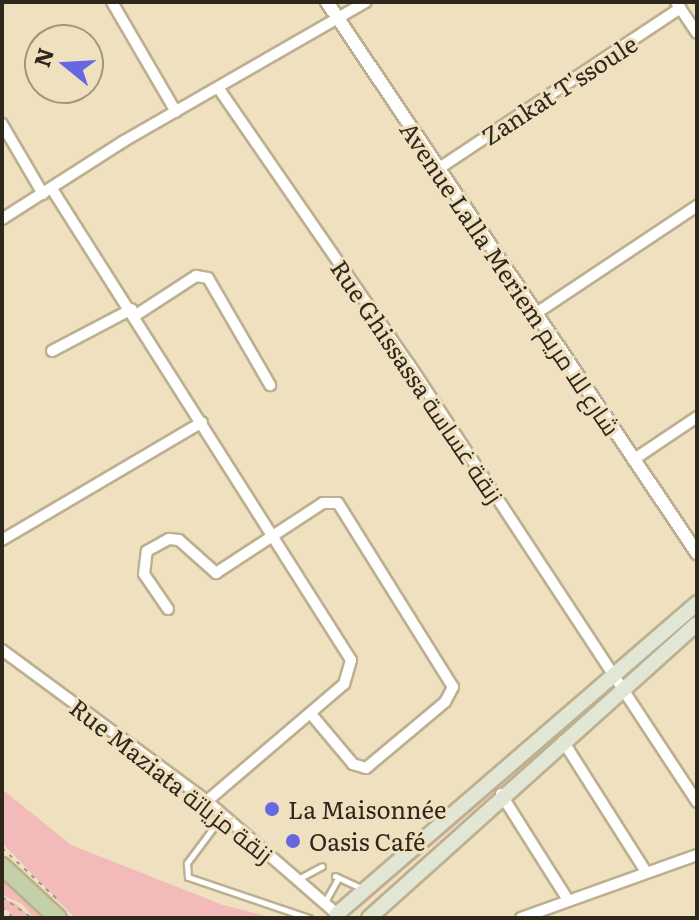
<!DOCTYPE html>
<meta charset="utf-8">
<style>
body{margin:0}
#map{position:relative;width:699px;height:920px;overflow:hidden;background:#efe1c0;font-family:Literata,Cairo,serif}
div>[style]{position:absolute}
.green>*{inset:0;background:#f2bab8}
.path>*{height:2px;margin-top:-1px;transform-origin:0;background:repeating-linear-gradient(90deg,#a49980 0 4px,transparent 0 10px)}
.roads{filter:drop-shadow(2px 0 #bdb090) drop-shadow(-2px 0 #bdb090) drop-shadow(0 2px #bdb090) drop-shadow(0 -2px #bdb090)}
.service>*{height:5px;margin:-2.5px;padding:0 2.5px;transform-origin:2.5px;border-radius:2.5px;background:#fff}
.minor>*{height:10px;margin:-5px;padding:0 5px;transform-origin:5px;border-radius:5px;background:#fff}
.tertiary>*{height:12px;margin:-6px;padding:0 6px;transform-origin:6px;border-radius:6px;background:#fff}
.secondary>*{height:14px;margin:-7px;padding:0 7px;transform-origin:7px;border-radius:7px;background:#e1e7d4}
.primary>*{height:16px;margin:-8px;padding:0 8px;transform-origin:8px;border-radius:8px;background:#c4d0a9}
.dots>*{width:22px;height:22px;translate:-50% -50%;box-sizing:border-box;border:4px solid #efe1c0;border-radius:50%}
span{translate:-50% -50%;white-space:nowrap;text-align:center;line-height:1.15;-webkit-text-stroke:6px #efe1c0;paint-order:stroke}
.street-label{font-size:24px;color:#2d281b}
.poi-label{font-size:24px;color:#2d281b}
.left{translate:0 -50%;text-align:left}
.frame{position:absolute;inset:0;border:4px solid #2d281b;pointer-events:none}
.north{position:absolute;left:24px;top:24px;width:80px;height:80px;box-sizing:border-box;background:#efe1c0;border:2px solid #a1977e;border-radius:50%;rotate:288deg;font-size:22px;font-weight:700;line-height:32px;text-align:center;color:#2d281b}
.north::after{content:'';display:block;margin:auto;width:28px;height:36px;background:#6768e1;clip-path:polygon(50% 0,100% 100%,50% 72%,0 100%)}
</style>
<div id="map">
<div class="green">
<i style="clip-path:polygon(610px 689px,610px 693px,357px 910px,356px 906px)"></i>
<i style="clip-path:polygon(2px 789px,71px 845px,223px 905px,274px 918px,75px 918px,2px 843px)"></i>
<i style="clip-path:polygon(2px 877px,20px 893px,45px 918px,34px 918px,22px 904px,2px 895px)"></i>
<i style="clip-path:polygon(2px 898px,16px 904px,31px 918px,16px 918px,2px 906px)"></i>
</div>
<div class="path">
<i style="left:2px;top:848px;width:78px;rotate:42.9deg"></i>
<i style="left:2px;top:897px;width:37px;rotate:35deg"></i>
<i style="left:2px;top:907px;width:16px;rotate:43deg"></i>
</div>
<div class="roads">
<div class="service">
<i style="left:222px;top:816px;width:59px;rotate:126.7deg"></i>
<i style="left:187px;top:863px;width:14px;rotate:86deg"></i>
<i style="left:188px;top:877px;width:128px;rotate:18.7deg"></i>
<i style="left:335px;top:876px;width:31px;rotate:25deg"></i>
<i style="left:298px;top:879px;width:27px;rotate:-28deg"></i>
<i style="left:326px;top:900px;width:25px;rotate:-61deg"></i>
</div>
<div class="minor">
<i style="left:112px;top:2px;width:127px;rotate:59.8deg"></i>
<i style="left:676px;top:2px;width:37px;rotate:56deg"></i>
<i style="left:219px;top:89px;width:334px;rotate:55.4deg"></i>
<i style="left:409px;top:364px;width:524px;rotate:56.67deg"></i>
<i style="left:2px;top:124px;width:81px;rotate:59.6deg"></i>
<i style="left:438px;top:169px;width:291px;rotate:-33.6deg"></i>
<i style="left:52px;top:189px;width:558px;rotate:57.59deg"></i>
<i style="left:351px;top:660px;width:25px;rotate:106deg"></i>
<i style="left:344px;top:684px;width:180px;rotate:139.5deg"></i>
<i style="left:2px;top:219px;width:145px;rotate:-32.6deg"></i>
<i style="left:124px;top:141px;width:279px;rotate:-29.9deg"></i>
<i style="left:535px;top:314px;width:195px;rotate:-33.7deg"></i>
<i style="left:136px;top:315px;width:72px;rotate:-33deg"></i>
<i style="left:196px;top:276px;width:12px;rotate:9deg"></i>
<i style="left:208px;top:278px;width:124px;rotate:59.9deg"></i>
<i style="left:52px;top:351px;width:90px;rotate:-27.7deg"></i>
<i style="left:633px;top:460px;width:77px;rotate:-33.9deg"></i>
<i style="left:2px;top:540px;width:232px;rotate:-30.5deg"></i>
<i style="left:168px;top:609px;width:42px;rotate:-124.4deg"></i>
<i style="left:144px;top:574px;width:23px;rotate:-83deg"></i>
<i style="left:147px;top:551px;width:25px;rotate:-29deg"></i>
<i style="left:169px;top:539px;width:10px;rotate:6deg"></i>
<i style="left:179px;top:540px;width:50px;rotate:41.7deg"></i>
<i style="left:216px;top:573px;width:128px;rotate:-33.2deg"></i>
<i style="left:323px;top:503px;width:15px"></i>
<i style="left:338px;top:503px;width:217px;rotate:58deg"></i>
<i style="left:453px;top:687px;width:17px;rotate:118deg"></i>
<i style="left:445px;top:702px;width:103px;rotate:140.1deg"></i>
<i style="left:366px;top:768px;width:14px;rotate:-163deg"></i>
<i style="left:353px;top:764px;width:65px;rotate:-130deg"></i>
<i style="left:2px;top:650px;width:255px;rotate:36.4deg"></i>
<i style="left:207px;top:801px;width:172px;rotate:41deg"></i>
<i style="left:563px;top:741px;width:155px;rotate:57.6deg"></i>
<i style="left:501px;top:794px;width:125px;rotate:57.7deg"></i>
<i style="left:521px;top:918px;width:187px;rotate:-19.7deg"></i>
</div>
<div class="tertiary">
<i style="left:327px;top:2px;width:664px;rotate:56.12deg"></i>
</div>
<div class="secondary">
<i style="left:337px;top:914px;width:476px;rotate:-40.8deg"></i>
<i style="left:369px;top:918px;width:440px;rotate:-41.9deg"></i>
</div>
<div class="primary">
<i style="left:2px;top:866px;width:76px;rotate:42.9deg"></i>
</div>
</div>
<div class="dots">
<i style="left:272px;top:809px;background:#6768e1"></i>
<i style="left:293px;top:841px;background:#6768e1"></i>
</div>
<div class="street-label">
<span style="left:559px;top:89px;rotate:-33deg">Zankat T'ssoule</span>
<span style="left:511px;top:278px;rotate:56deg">Avenue Lalla Meriem شارع للا مريم</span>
<span style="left:418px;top:381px;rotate:56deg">Rue Ghissassa زنقة غساسة</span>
<span style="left:172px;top:780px;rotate:38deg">Rue Maziata زنقة مزياتة</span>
</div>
<div class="poi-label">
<span class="left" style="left:288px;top:809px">La Maisonnée</span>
<span class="left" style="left:309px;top:841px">Oasis Café</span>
</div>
<div class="frame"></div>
<div class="north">N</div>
</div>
